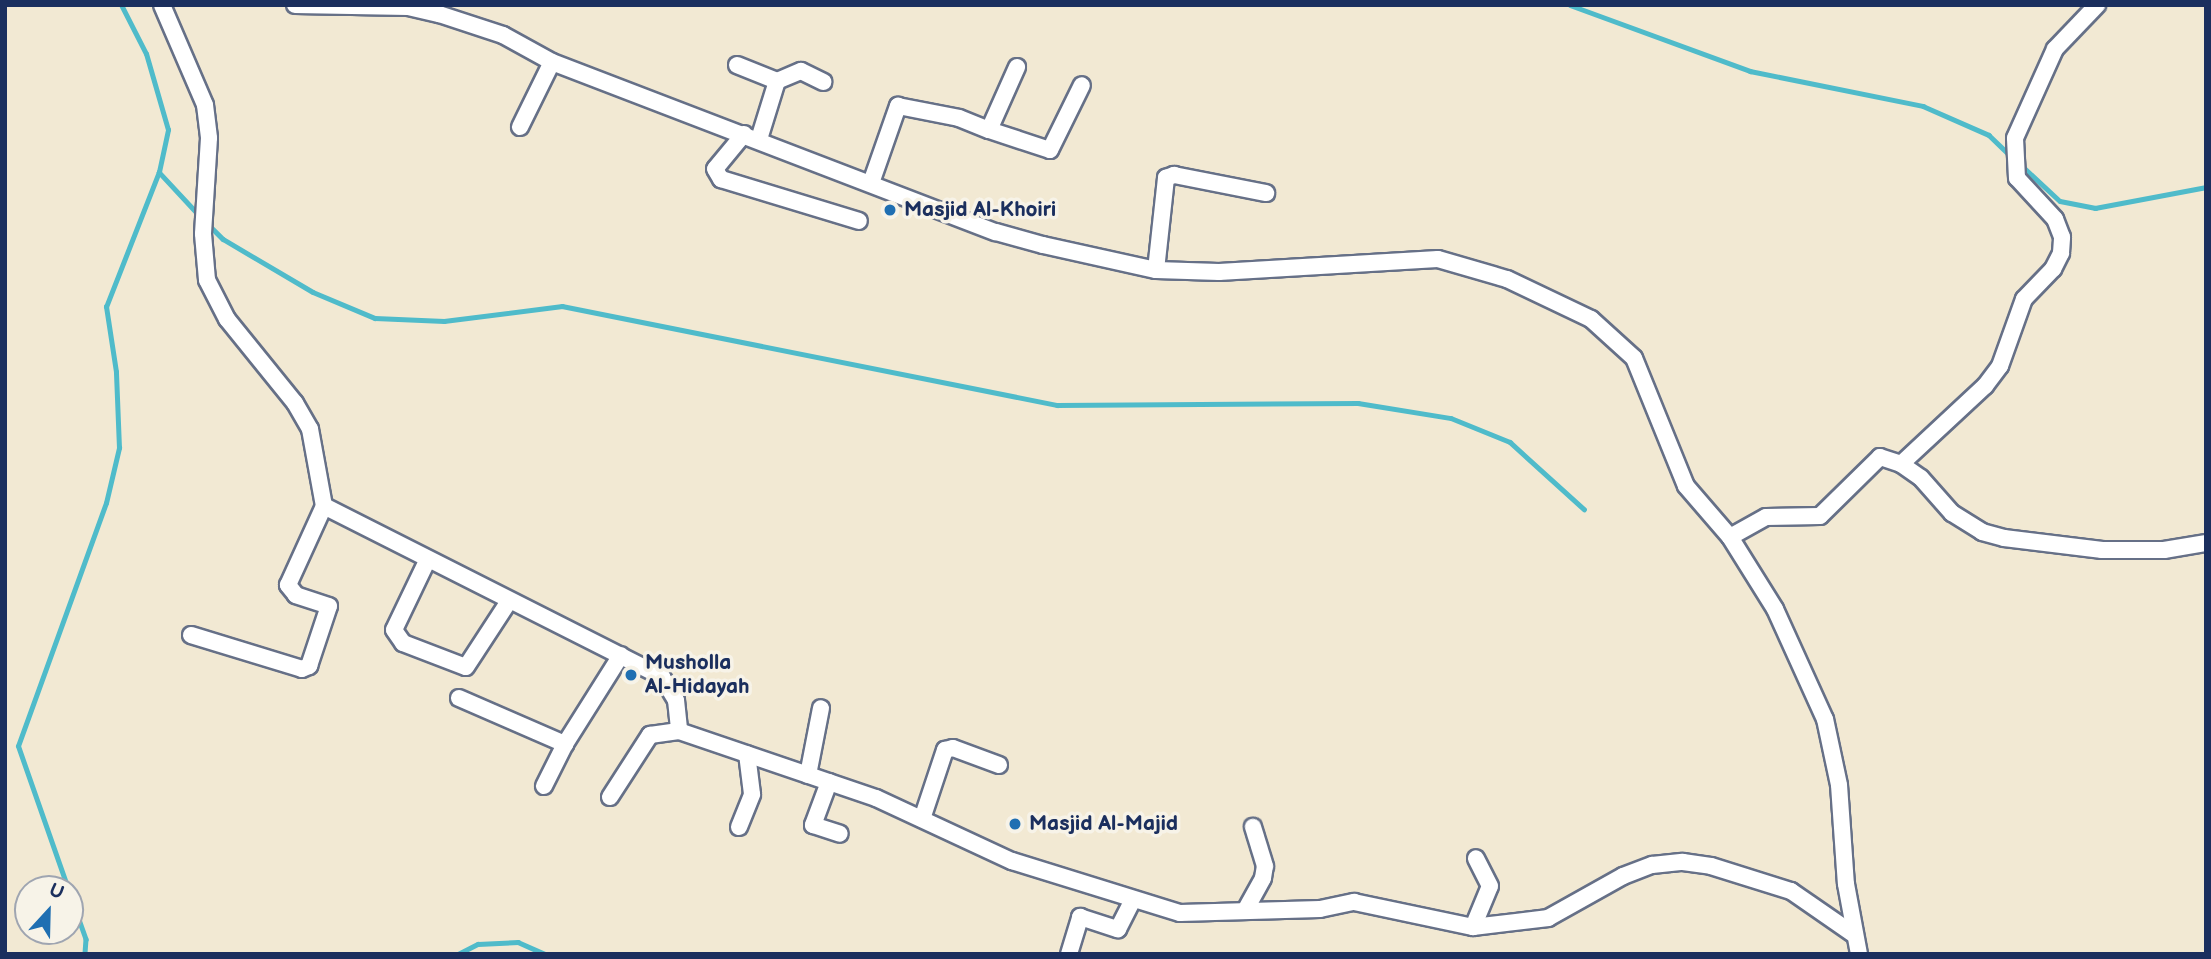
<!DOCTYPE html>
<style>
body{margin:0}
#map{position:relative;width:2211px;height:959px;overflow:hidden;background:#f2e9d3;font-family:"Balsamiq Sans",sans-serif}
div>[style]{position:absolute}
.stream>*{height:4.5px;margin:-2.25px;padding:0 2.25px;transform-origin:2.25px;border-radius:2.25px;background:#4fbbca}
.roads{filter:drop-shadow(2px 0 #667087) drop-shadow(-2px 0 #667087) drop-shadow(0 2px #667087) drop-shadow(0 -2px #667087)}
.minor>*{height:16px;margin:-8px;padding:0 8px;transform-origin:8px;border-radius:8px;background:#fff}
.dots>*{width:19px;height:19px;translate:-50% -50%;box-sizing:border-box;border:4px solid #f7f3e8;border-radius:50%}
span{translate:-50% -50%;white-space:nowrap;text-align:center;line-height:1.15;-webkit-text-stroke:7px #f7f3e8;paint-order:stroke}
.poi-label{font-size:21px;color:#1b2f5e;font-weight:700}
.left{translate:0 -50%;text-align:left}
.frame{position:absolute;inset:0;border:7px solid #1b2f5e;pointer-events:none}
.north{position:absolute;left:14px;top:875px;width:70px;height:70px;box-sizing:border-box;background:#f7f3e8;border:2px solid #9fa5b1;border-radius:50%;rotate:22deg;font-size:19px;font-weight:700;line-height:28px;text-align:center;color:#1b2f5e}
.north::after{content:'';display:block;margin:auto;width:24px;height:32px;background:#1f6fb2;clip-path:polygon(50% 0,100% 100%,50% 72%,0 100%)}
</style>
<div id="map">
<div class="stream">
<i style="left:1570px;top:5px;width:192px;rotate:20.1deg"></i>
<i style="left:1750px;top:71px;width:177px;rotate:11.4deg"></i>
<i style="left:1923px;top:106px;width:72px;rotate:23.7deg"></i>
<i style="left:1989px;top:135px;width:30px;rotate:44deg"></i>
<i style="left:2020px;top:164px;width:54px;rotate:42.8deg"></i>
<i style="left:2060px;top:201px;width:36px;rotate:11deg"></i>
<i style="left:2095px;top:208px;width:113px;rotate:-10.7deg"></i>
<i style="left:159px;top:172px;width:59px;rotate:47.1deg"></i>
<i style="left:208px;top:224px;width:21px;rotate:45deg"></i>
<i style="left:223px;top:239px;width:104px;rotate:30.5deg"></i>
<i style="left:313px;top:292px;width:67px;rotate:22.8deg"></i>
<i style="left:375px;top:318px;width:69px;rotate:2.5deg"></i>
<i style="left:444px;top:321px;width:119px;rotate:-7.2deg"></i>
<i style="left:562px;top:306px;width:505px;rotate:11.31deg"></i>
<i style="left:1057px;top:405px;width:301px;rotate:-0.4deg"></i>
<i style="left:1358px;top:403px;width:94px;rotate:9.2deg"></i>
<i style="left:1451px;top:418px;width:64px;rotate:22.1deg"></i>
<i style="left:1510px;top:442px;width:100px;rotate:42.2deg"></i>
<i style="left:68px;top:889px;width:151px;rotate:-109.3deg"></i>
<i style="left:18px;top:746px;width:258px;rotate:-70.1deg"></i>
<i style="left:106px;top:503px;width:57px;rotate:-76.7deg"></i>
<i style="left:119px;top:448px;width:76px;rotate:-92.3deg"></i>
<i style="left:116px;top:372px;width:66px;rotate:-98.7deg"></i>
<i style="left:106px;top:307px;width:145px;rotate:-68.6deg"></i>
<i style="left:159px;top:172px;width:43px;rotate:-77.9deg"></i>
<i style="left:168px;top:130px;width:79px;rotate:-106.1deg"></i>
<i style="left:146px;top:54px;width:55px;rotate:-117deg"></i>
<i style="left:70px;top:894px;width:48px;rotate:70.4deg"></i>
<i style="left:86px;top:939px;width:15px;rotate:94deg"></i>
<i style="left:458px;top:954px;width:22px;rotate:-27deg"></i>
<i style="left:478px;top:944px;width:40px;rotate:-2.9deg"></i>
<i style="left:518px;top:942px;width:30px;rotate:24deg"></i>
</div>
<div class="roads">
<div class="minor">
<i style="left:162px;top:5px;width:109px;rotate:66.7deg"></i>
<i style="left:205px;top:105px;width:33px;rotate:83deg"></i>
<i style="left:209px;top:138px;width:96px;rotate:93.6deg"></i>
<i style="left:203px;top:234px;width:46px;rotate:85deg"></i>
<i style="left:207px;top:280px;width:44px;rotate:62.9deg"></i>
<i style="left:227px;top:319px;width:108px;rotate:51deg"></i>
<i style="left:295px;top:403px;width:30px;rotate:60deg"></i>
<i style="left:310px;top:429px;width:78px;rotate:79.7deg"></i>
<i style="left:324px;top:506px;width:379px;rotate:26.8deg"></i>
<i style="left:662px;top:677px;width:27px;rotate:59deg"></i>
<i style="left:676px;top:700px;width:31px;rotate:84deg"></i>
<i style="left:679px;top:731px;width:208px;rotate:18.8deg"></i>
<i style="left:876px;top:798px;width:150px;rotate:24.9deg"></i>
<i style="left:1012px;top:861px;width:176px;rotate:17.2deg"></i>
<i style="left:1180px;top:913px;width:140px;rotate:-1.6deg"></i>
<i style="left:1320px;top:909px;width:35px;rotate:-12deg"></i>
<i style="left:1354px;top:902px;width:122px;rotate:11.9deg"></i>
<i style="left:1473px;top:927px;width:76px;rotate:-6.8deg"></i>
<i style="left:1548px;top:918px;width:86px;rotate:-29.2deg"></i>
<i style="left:1623px;top:876px;width:31px;rotate:-21deg"></i>
<i style="left:1652px;top:865px;width:31px;rotate:-6deg"></i>
<i style="left:1683px;top:862px;width:28px;rotate:8deg"></i>
<i style="left:1711px;top:866px;width:84px;rotate:17.4deg"></i>
<i style="left:1791px;top:891px;width:75px;rotate:34.7deg"></i>
<i style="left:295px;top:5px;width:113px;rotate:1deg"></i>
<i style="left:408px;top:7px;width:32px;rotate:13deg"></i>
<i style="left:439px;top:14px;width:67px;rotate:18.2deg"></i>
<i style="left:503px;top:35px;width:56px;rotate:28.9deg"></i>
<i style="left:552px;top:62px;width:475px;rotate:21deg"></i>
<i style="left:996px;top:232px;width:49px;rotate:15.5deg"></i>
<i style="left:1043px;top:245px;width:116px;rotate:12.5deg"></i>
<i style="left:1156px;top:270px;width:63px;rotate:1.8deg"></i>
<i style="left:1219px;top:272px;width:219px;rotate:-3.4deg"></i>
<i style="left:1438px;top:259px;width:72px;rotate:16.2deg"></i>
<i style="left:1507px;top:279px;width:93px;rotate:25.5deg"></i>
<i style="left:1591px;top:319px;width:58px;rotate:42.2deg"></i>
<i style="left:1634px;top:358px;width:138px;rotate:67.9deg"></i>
<i style="left:1686px;top:486px;width:67px;rotate:49.2deg"></i>
<i style="left:1730px;top:537px;width:85px;rotate:58deg"></i>
<i style="left:1775px;top:609px;width:121px;rotate:65.6deg"></i>
<i style="left:1825px;top:719px;width:67px;rotate:78deg"></i>
<i style="left:1839px;top:785px;width:99px;rotate:86deg"></i>
<i style="left:1846px;top:884px;width:71px;rotate:79.5deg"></i>
<i style="left:737px;top:65px;width:43px;rotate:21.8deg"></i>
<i style="left:777px;top:81px;width:61px;rotate:107.2deg"></i>
<i style="left:777px;top:81px;width:26px;rotate:-23deg"></i>
<i style="left:801px;top:71px;width:25px;rotate:26deg"></i>
<i style="left:520px;top:127px;width:72px;rotate:-63.8deg"></i>
<i style="left:989px;top:130px;width:64px;rotate:18.2deg"></i>
<i style="left:1050px;top:150px;width:72px;rotate:-63.8deg"></i>
<i style="left:744px;top:134px;width:45px;rotate:129.6deg"></i>
<i style="left:715px;top:169px;width:12px;rotate:59deg"></i>
<i style="left:721px;top:179px;width:144px;rotate:16.9deg"></i>
<i style="left:871px;top:183px;width:82px;rotate:-70.7deg"></i>
<i style="left:898px;top:106px;width:62px;rotate:11.1deg"></i>
<i style="left:959px;top:118px;width:32px;rotate:22deg"></i>
<i style="left:989px;top:130px;width:69px;rotate:-66deg"></i>
<i style="left:1156px;top:270px;width:93px;rotate:-83.8deg"></i>
<i style="left:1166px;top:178px;width:9px;rotate:-21deg"></i>
<i style="left:1174px;top:175px;width:94px;rotate:11.1deg"></i>
<i style="left:1901px;top:464px;width:115px;rotate:-42.9deg"></i>
<i style="left:1985px;top:386px;width:25px;rotate:-53deg"></i>
<i style="left:2000px;top:366px;width:71px;rotate:-70.3deg"></i>
<i style="left:2024px;top:299px;width:42px;rotate:-46deg"></i>
<i style="left:2053px;top:269px;width:18px;rotate:-63deg"></i>
<i style="left:2061px;top:253px;width:16px;rotate:-86deg"></i>
<i style="left:2062px;top:237px;width:19px;rotate:-111deg"></i>
<i style="left:2055px;top:219px;width:56px;rotate:-132.8deg"></i>
<i style="left:2017px;top:178px;width:40px;rotate:-92.9deg"></i>
<i style="left:2015px;top:138px;width:98px;rotate:-65.8deg"></i>
<i style="left:2055px;top:49px;width:61px;rotate:-46.3deg"></i>
<i style="left:1730px;top:537px;width:41px;rotate:-29.1deg"></i>
<i style="left:1766px;top:517px;width:54px;rotate:-1.1deg"></i>
<i style="left:1820px;top:516px;width:84px;rotate:-44.5deg"></i>
<i style="left:1880px;top:457px;width:22px;rotate:18deg"></i>
<i style="left:1901px;top:464px;width:24px;rotate:35deg"></i>
<i style="left:1921px;top:478px;width:47px;rotate:48.5deg"></i>
<i style="left:1952px;top:513px;width:36px;rotate:32deg"></i>
<i style="left:1982px;top:532px;width:23px;rotate:15deg"></i>
<i style="left:2004px;top:538px;width:99px;rotate:7deg"></i>
<i style="left:2102px;top:550px;width:62px"></i>
<i style="left:2164px;top:550px;width:43px;rotate:-9.5deg"></i>
<i style="left:427px;top:561px;width:76px;rotate:115.6deg"></i>
<i style="left:394px;top:630px;width:16px;rotate:55deg"></i>
<i style="left:403px;top:643px;width:67px;rotate:20.9deg"></i>
<i style="left:466px;top:667px;width:79px;rotate:-56.9deg"></i>
<i style="left:191px;top:635px;width:116px;rotate:17deg"></i>
<i style="left:302px;top:669px;width:8px;rotate:-23deg"></i>
<i style="left:309px;top:666px;width:63px;rotate:-71.6deg"></i>
<i style="left:329px;top:606px;width:35px;rotate:-162deg"></i>
<i style="left:296px;top:595px;width:13px;rotate:-129deg"></i>
<i style="left:288px;top:585px;width:87px;rotate:-65.5deg"></i>
<i style="left:459px;top:698px;width:116px;rotate:23.5deg"></i>
<i style="left:565px;top:744px;width:105px;rotate:-57.8deg"></i>
<i style="left:808px;top:775px;width:68px;rotate:-79deg"></i>
<i style="left:829px;top:782px;width:46px;rotate:110.4deg"></i>
<i style="left:813px;top:825px;width:28px;rotate:18deg"></i>
<i style="left:544px;top:786px;width:47px;rotate:-63.4deg"></i>
<i style="left:610px;top:797px;width:74px;rotate:-57.2deg"></i>
<i style="left:650px;top:735px;width:29px;rotate:-8deg"></i>
<i style="left:922px;top:819px;width:73px;rotate:-71.6deg"></i>
<i style="left:945px;top:750px;width:8px;rotate:-14deg"></i>
<i style="left:953px;top:748px;width:49px;rotate:20.3deg"></i>
<i style="left:739px;top:827px;width:35px;rotate:-68deg"></i>
<i style="left:752px;top:794px;width:40px;rotate:-97.1deg"></i>
<i style="left:1246px;top:909px;width:35px;rotate:-61deg"></i>
<i style="left:1263px;top:878px;width:12px;rotate:-81deg"></i>
<i style="left:1265px;top:866px;width:41px;rotate:-107.1deg"></i>
<i style="left:1473px;top:927px;width:44px;rotate:-67.5deg"></i>
<i style="left:1490px;top:886px;width:31px;rotate:-117deg"></i>
<i style="left:1069px;top:954px;width:39px;rotate:-73deg"></i>
<i style="left:1080px;top:917px;width:40px;rotate:18deg"></i>
<i style="left:1118px;top:929px;width:31px;rotate:-63deg"></i>
</div>
</div>
<div class="dots">
<i style="left:890px;top:210px;background:#1f6fb2"></i>
<i style="left:631px;top:675px;background:#1f6fb2"></i>
<i style="left:1015px;top:824px;background:#1f6fb2"></i>
</div>
<div class="poi-label">
<span class="left" style="left:904px;top:210px">Masjid Al-Khoiri</span>
<span class="left" style="left:645px;top:675px">Musholla<br>Al-Hidayah</span>
<span class="left" style="left:1029px;top:824px">Masjid Al-Majid</span>
</div>
<div class="frame"></div>
<div class="north">U</div>
</div>
